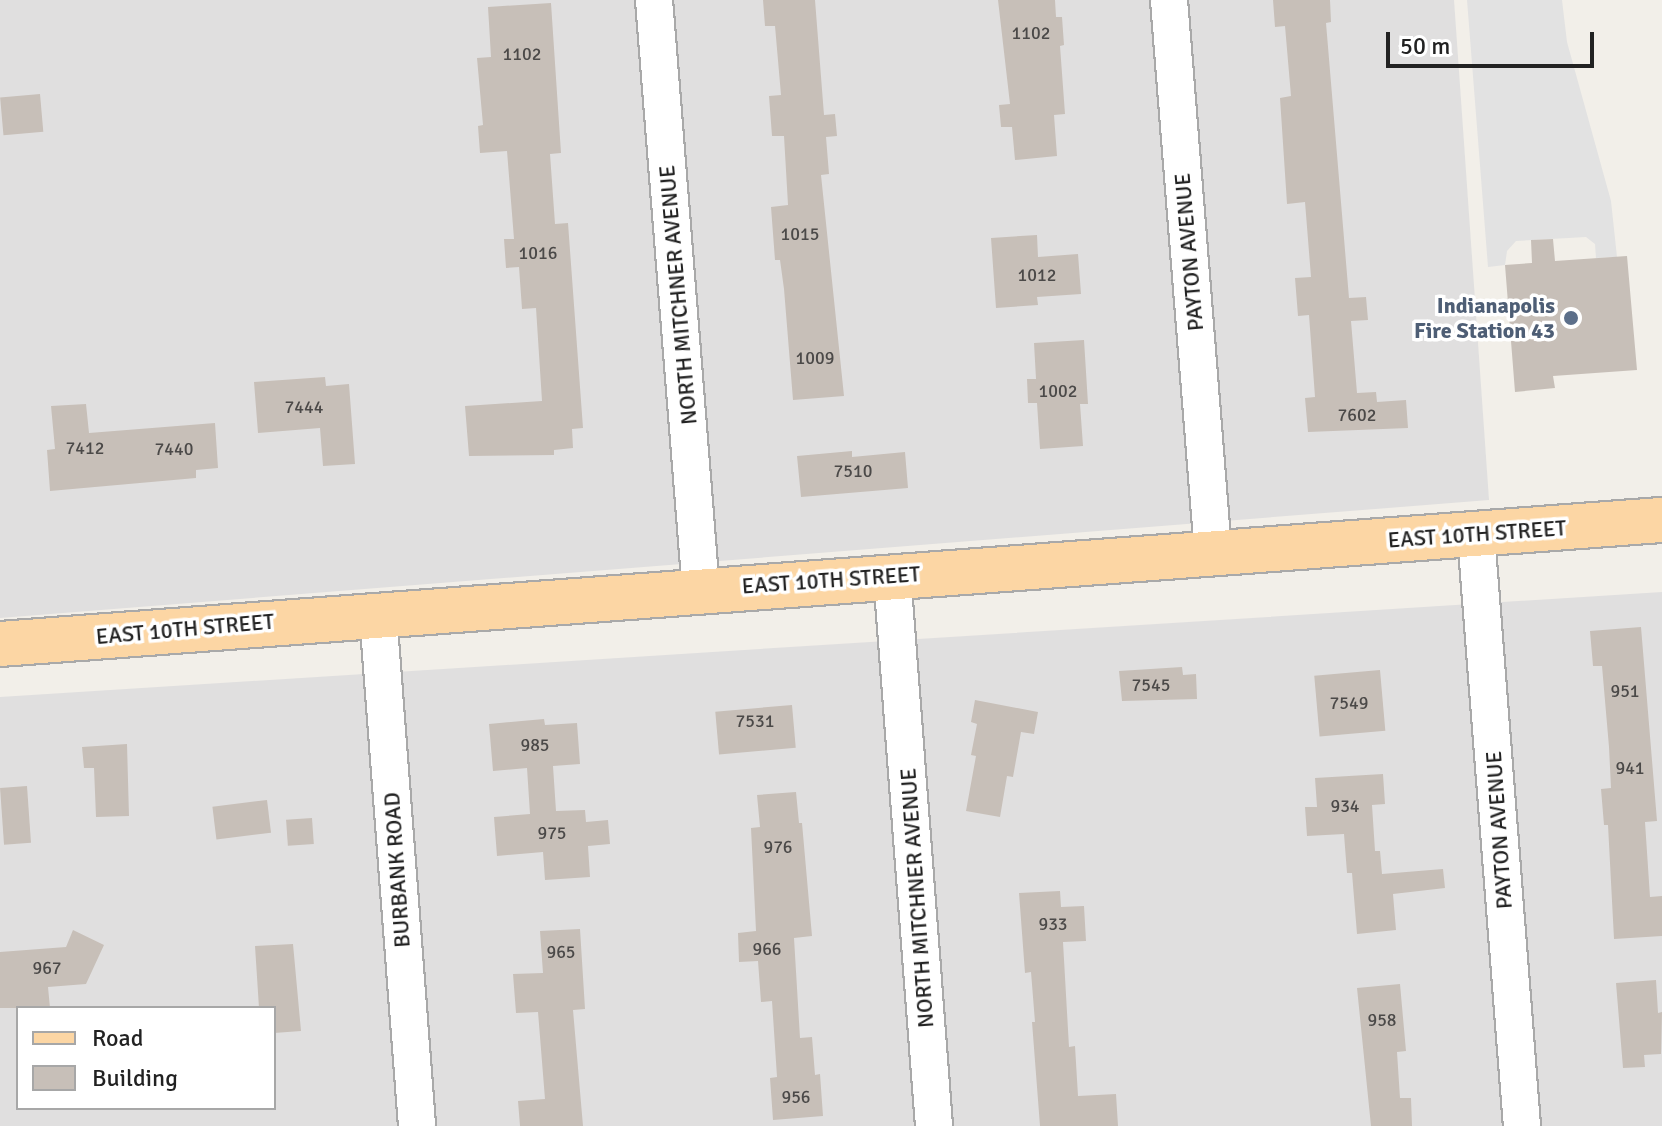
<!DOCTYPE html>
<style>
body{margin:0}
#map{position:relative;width:1662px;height:1126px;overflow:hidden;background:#f2efe9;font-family:Signika,sans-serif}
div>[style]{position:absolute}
.residential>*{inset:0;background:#e0dfdf}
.parking>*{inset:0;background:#e2e2e2}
.building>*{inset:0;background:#c7bfb8;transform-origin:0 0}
.roads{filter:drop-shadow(2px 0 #a9a9a9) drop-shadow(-2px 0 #a9a9a9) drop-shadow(0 2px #a9a9a9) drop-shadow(0 -2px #a9a9a9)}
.minor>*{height:36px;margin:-18px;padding:0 18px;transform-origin:18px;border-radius:18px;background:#fff}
.major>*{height:44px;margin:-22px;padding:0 22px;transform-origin:22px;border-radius:22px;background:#fcd6a4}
.dots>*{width:22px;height:22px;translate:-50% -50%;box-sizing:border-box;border:4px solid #fff;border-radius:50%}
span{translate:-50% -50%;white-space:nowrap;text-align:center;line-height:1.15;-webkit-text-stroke:7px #fff;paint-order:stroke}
.number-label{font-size:18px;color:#4b4948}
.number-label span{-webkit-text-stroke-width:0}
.street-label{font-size:22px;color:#222}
.service-label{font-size:22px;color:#4e5e75;font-weight:700}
.right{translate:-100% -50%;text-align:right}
.legend{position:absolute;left:16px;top:1006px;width:260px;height:104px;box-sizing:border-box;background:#fff;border:2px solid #a7a7a7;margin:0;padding:10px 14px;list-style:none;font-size:24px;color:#222}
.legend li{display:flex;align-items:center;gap:16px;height:40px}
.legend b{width:40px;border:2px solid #a7a7a7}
.scale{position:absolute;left:1386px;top:32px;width:208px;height:36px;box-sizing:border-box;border:4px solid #222;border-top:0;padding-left:10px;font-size:24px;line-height:28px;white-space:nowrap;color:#222;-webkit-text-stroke:6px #fff;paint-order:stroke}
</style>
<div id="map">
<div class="residential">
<i style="clip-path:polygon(0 0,1454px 0,1489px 500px,0 618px)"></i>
<i style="clip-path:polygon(evenodd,1662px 592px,1662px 1126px,0 1126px,0 697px,1662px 592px,18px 1008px,274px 1008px,274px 1108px,18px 1108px,18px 1008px)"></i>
</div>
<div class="parking">
<i style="clip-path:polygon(1467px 0,1562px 0,1567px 42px,1611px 201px,1617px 257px,1596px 258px,1595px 244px,1586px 237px,1516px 241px,1507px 251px,1505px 265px,1488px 267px)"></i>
</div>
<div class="building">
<i style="clip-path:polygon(763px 0,815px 0,824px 115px,835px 114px,837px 136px,826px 137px,829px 174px,821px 175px,844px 396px,793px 400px,784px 289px,780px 260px,775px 260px,771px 207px,788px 205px,784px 136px,772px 136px,769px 96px,781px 95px,775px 26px,765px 26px)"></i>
<i style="clip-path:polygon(998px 0,1055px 0,1056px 17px,1062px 17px,1064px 45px,1060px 46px,1065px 114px,1054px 115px,1057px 156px,1015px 160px,1012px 127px,1001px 127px,999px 105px,1010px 104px)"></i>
<i style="clip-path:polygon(1273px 0,1330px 0,1331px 22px,1326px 23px,1349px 298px,1366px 297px,1368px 320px,1351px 321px,1357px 393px,1376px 392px,1377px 402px,1406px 400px,1408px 428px,1308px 432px,1305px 398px,1315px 397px,1309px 315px,1298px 316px,1295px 278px,1311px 277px,1305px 202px,1287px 204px,1280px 98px,1291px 96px,1285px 26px,1275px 27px)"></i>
<i style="clip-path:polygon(551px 3px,561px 153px,550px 154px,555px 224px,568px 223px,583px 428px,572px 429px,573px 448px,554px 450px,554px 455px,469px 456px,465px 406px,542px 401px,536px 308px,522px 309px,519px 267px,506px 268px,504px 239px,514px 239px,507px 151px,480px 153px,478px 126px,483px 125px,477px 58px,491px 57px,488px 7px)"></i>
<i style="left:40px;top:94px;width:38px;height:40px;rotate:85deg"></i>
<i style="clip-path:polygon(1037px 235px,1038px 257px,1078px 254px,1081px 294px,1037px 297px,1038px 305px,996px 308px,991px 238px)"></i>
<i style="clip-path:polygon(1553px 239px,1555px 261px,1627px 256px,1637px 370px,1553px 376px,1555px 388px,1515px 392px,1505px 265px,1532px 263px,1531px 240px)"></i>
<i style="clip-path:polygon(1084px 340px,1088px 404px,1080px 404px,1083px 446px,1040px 449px,1037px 403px,1028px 403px,1027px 379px,1036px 379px,1034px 343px)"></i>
<i style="clip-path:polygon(325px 377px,326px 386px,349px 384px,355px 464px,323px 466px,320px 428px,258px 433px,254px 382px)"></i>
<i style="clip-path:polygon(86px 404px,89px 433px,215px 423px,218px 468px,196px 470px,196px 478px,50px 491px,47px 450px,55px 449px,51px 406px)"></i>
<i style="clip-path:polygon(852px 451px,852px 457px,905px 452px,908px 488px,801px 497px,797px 456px)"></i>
<i style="clip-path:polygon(1641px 627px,1657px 821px,1645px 822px,1650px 897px,1662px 896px,1662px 936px,1614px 939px,1608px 825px,1604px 825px,1601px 789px,1611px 788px,1609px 747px,1602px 666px,1593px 666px,1590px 631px)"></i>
<i style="clip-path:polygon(1182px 667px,1183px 675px,1196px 674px,1197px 699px,1122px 701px,1119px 671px)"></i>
<i style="left:1380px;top:670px;width:61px;height:66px;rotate:85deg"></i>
<i style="clip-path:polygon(975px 700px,1038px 712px,1034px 734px,1021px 732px,1013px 777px,1007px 776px,1000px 817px,966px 811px,976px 756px,971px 755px,977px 724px,971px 722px)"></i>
<i style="left:792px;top:705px;width:43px;height:77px;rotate:85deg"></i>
<i style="clip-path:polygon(544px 719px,545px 725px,577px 723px,580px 764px,553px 766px,556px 811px,585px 810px,586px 822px,608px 820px,610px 844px,588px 846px,590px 877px,545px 880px,543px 852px,497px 856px,494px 817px,530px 814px,527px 768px,493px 771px,489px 724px)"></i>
<i style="clip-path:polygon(127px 744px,129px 816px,96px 817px,94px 768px,84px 768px,82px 747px)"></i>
<i style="clip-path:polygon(1383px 774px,1385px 804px,1372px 805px,1375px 851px,1380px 851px,1382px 874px,1443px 869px,1445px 888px,1393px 894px,1396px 930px,1357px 934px,1352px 873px,1347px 873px,1344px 834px,1307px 836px,1305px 807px,1317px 807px,1315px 778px)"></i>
<i style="left:27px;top:786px;width:57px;height:27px;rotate:86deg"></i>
<i style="clip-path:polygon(796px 792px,799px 823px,802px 823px,812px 936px,794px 938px,800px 1038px,812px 1037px,815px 1075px,820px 1074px,823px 1116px,773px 1120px,770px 1078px,777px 1077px,772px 1001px,761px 1002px,758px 961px,739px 962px,738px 933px,756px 931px,751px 828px,760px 827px,757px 795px)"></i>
<i style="left:267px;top:800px;width:33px;height:55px;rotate:83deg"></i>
<i style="left:312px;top:818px;width:26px;height:26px;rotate:86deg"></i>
<i style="clip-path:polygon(1060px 891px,1061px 907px,1084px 906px,1086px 941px,1063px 942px,1069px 1047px,1075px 1046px,1078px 1096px,1116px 1094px,1118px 1126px,1040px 1126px,1032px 1022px,1035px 1022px,1031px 972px,1025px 973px,1019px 893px)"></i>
<i style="clip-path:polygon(580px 929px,585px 1009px,573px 1010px,583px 1126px,520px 1126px,518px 1101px,545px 1099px,538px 1012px,516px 1013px,513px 974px,543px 973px,540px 931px)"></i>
<i style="clip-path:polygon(73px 930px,104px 945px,86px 984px,48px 987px,50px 1008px,0 1008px,0 952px,66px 947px)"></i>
<i style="clip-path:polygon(293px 944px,301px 1031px,274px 1033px,274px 1008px,259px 1008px,255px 946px)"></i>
<i style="clip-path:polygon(1656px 980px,1658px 1013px,1662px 1012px,1661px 1054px,1644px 1055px,1645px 1067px,1623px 1068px,1616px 983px)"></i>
<i style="clip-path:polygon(1400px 984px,1406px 1051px,1397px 1052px,1400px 1098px,1411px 1098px,1412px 1126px,1371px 1126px,1357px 988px)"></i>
</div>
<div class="roads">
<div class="minor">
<i style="left:654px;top:0;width:592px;rotate:85.45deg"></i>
<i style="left:1169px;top:0;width:554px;rotate:85.44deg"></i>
<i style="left:1476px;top:535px;width:593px;rotate:85.55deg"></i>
<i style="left:892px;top:575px;width:553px;rotate:85.64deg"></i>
<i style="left:378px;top:614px;width:513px;rotate:85.64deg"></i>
</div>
<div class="major">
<i style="left:0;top:644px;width:1667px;rotate:-4.27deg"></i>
</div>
</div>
<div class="dots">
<i style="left:1571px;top:318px;background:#5c6f8a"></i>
</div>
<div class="number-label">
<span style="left:1031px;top:33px">1102</span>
<span style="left:522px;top:54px">1102</span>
<span style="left:800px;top:234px">1015</span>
<span style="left:538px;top:253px">1016</span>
<span style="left:1037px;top:275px">1012</span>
<span style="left:815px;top:358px">1009</span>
<span style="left:1058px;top:391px">1002</span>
<span style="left:304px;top:407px">7444</span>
<span style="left:1357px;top:415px">7602</span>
<span style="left:85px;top:448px">7412</span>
<span style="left:174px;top:449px">7440</span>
<span style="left:853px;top:471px">7510</span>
<span style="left:1151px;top:685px">7545</span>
<span style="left:1625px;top:691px">951</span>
<span style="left:1349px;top:703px">7549</span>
<span style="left:755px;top:721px">7531</span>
<span style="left:535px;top:745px">985</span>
<span style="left:1630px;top:768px">941</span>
<span style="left:1345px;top:806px">934</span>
<span style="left:552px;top:833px">975</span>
<span style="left:778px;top:847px">976</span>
<span style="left:1053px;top:924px">933</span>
<span style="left:767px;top:949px">966</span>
<span style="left:561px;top:952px">965</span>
<span style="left:47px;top:968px">967</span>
<span style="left:1382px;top:1020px">958</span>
<span style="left:796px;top:1097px">956</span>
</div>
<div class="street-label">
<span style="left:1189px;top:252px;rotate:-95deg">PAYTON AVENUE</span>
<span style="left:678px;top:295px;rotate:-95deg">NORTH MITCHNER AVENUE</span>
<span style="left:1477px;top:534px;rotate:-4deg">EAST 10TH STREET</span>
<span style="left:831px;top:580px;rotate:-4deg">EAST 10TH STREET</span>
<span style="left:185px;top:629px;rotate:-5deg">EAST 10TH STREET</span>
<span style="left:1499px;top:830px;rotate:-94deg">PAYTON AVENUE</span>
<span style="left:397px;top:870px;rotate:-94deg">BURBANK ROAD</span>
<span style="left:917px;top:898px;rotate:-94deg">NORTH MITCHNER AVENUE</span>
</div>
<div class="service-label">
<span class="right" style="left:1555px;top:318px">Indianapolis<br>Fire Station 43</span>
</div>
<ul class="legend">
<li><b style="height:10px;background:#fcd6a4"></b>Road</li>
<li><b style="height:22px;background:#c7bfb8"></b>Building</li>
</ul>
<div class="scale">50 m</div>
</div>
